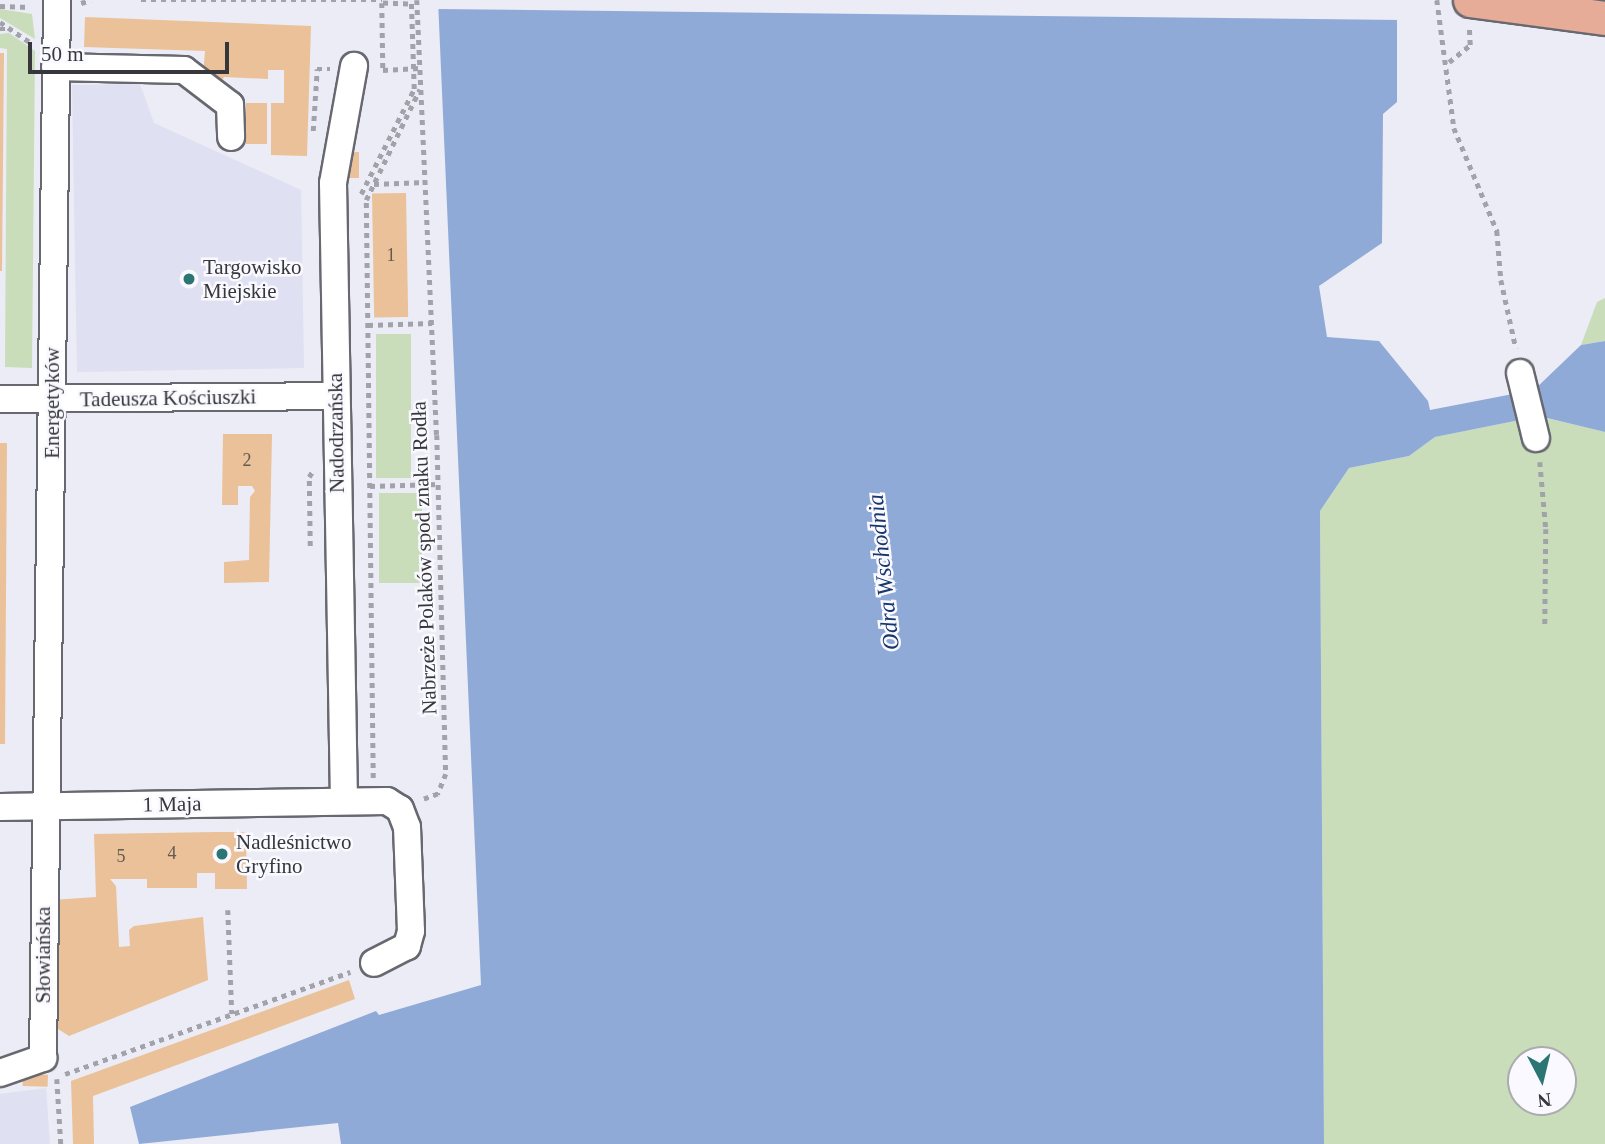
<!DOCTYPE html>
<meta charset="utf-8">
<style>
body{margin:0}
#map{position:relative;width:1605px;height:1144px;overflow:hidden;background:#ebecf5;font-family:Georgia,serif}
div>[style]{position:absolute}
.built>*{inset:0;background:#dfe0f1}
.green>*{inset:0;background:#c9ddbb;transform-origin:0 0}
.water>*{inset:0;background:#90aad7}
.pier>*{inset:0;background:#ebecf5}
.building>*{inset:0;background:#eac198;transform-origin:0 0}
.path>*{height:4.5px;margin-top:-2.25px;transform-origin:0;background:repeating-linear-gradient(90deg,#a2a3aa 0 5px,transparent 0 10px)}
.roads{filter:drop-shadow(2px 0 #686870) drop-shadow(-2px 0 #686870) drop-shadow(0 2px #686870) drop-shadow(0 -2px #686870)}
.minor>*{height:26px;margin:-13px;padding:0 13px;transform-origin:13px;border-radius:13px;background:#fff}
.major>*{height:33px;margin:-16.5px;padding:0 16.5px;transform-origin:16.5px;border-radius:16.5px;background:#e6ac97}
.dots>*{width:19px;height:19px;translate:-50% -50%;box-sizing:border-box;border:4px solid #f9f9ff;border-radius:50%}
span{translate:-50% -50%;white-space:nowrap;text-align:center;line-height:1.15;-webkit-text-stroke:5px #f9f9ff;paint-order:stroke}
.number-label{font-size:18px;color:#635a52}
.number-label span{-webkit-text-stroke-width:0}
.poi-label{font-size:21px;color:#36373a}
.left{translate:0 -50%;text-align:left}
.street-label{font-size:21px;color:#36373a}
.water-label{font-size:23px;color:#16366c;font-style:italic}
.north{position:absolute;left:1507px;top:1046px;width:70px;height:70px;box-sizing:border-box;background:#f9f9ff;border:2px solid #ababb0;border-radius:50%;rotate:173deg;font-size:19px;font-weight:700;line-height:28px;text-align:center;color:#36373a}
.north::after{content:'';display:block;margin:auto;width:24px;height:32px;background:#2b7573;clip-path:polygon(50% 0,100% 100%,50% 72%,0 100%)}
.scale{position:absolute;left:28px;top:42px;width:201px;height:32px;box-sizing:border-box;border:4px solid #36373a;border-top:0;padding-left:9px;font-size:21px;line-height:24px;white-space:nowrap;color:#36373a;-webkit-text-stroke:5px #f9f9ff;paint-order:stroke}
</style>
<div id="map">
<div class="built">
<i style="clip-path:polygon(140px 84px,154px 123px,301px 190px,304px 368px,77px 372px,72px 85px)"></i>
<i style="clip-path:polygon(46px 1088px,50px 1144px,0 1144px,0 1094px)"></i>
</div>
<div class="green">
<i style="clip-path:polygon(0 9px,32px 14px,35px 39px,0 18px)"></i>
<i style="clip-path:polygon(9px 33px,35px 51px,32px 368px,5px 367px,7px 49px,0 48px,0 34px)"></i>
<i style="clip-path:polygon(1605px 298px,1605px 341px,1581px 345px,1597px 302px)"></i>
<i style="left:376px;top:334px;width:35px;height:144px"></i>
<i style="clip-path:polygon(evenodd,1539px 416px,1605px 432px,1605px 1144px,1324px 1144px,1320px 511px,1349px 468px,1409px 456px,1435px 437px,1539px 416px,1521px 1060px,1563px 1060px,1563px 1102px,1521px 1102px,1521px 1060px)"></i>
<i style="left:379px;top:493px;width:43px;height:90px"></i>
</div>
<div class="water">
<i style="clip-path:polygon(438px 0,1397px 0,1397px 102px,1383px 114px,1382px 243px,1319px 286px,1327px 337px,1379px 341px,1428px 401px,1430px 410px,1534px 390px,1581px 345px,1605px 341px,1605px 432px,1539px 416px,1435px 437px,1409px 456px,1349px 468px,1320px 511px,1324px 1144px,341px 1144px,338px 1123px,139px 1144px,130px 1107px,376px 1011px,379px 1015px,481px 985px)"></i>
</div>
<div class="pier">
<i style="clip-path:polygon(434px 0,1400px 0,1400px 20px,434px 9px)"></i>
</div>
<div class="building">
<i style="clip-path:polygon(85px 17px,311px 26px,307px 156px,271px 155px,271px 103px,284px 103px,284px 70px,268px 70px,268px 79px,224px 77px,221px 82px,203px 76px,205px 51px,84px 47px)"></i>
<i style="clip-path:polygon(0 53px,4px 53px,2px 271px,0 271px)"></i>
<i style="left:246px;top:103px;width:21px;height:41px"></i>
<i style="left:344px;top:152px;width:15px;height:26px"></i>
<i style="left:406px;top:193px;width:124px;height:34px;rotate:89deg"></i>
<i style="clip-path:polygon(223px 434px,272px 434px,269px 582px,224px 583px,224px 562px,249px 560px,250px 497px,255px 491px,252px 486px,238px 486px,238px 505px,222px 505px)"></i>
<i style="clip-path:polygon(0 443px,7px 443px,5px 744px,0 744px)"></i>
<i style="clip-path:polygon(217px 832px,246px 832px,247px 889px,215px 889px,215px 873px,197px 873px,197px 888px,147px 888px,147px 879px,110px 879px,116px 886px,119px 947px,130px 946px,129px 930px,134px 926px,203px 917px,208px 980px,69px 1036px,58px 1029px,52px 900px,96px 897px,94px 834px)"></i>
<i style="clip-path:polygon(349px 980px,355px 999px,93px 1096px,94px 1144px,73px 1144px,71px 1081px)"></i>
<i style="left:23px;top:1074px;width:25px;height:12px;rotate:2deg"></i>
</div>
<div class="path">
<i style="left:141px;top:0;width:241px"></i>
<i style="left:417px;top:0;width:435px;rotate:87.4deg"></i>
<i style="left:437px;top:435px;width:339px;rotate:88.5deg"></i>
<i style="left:446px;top:774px;width:22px;rotate:112deg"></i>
<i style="left:438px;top:794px;width:15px;rotate:160deg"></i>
<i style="left:1437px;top:0;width:129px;rotate:82.4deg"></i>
<i style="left:1454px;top:128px;width:112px;rotate:67.3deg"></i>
<i style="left:1497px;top:231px;width:49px;rotate:85.3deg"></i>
<i style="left:1501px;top:280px;width:70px;rotate:77.6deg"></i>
<i style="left:81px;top:3px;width:10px;rotate:-17deg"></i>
<i style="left:408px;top:4px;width:26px;rotate:-178deg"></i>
<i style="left:382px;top:3px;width:67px;rotate:89.1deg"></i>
<i style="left:383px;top:70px;width:37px;rotate:-3deg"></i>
<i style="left:0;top:6px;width:30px;rotate:2deg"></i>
<i style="left:0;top:22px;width:37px;rotate:34deg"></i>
<i style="left:0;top:29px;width:10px"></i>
<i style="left:1449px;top:62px;width:27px;rotate:-39deg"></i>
<i style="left:1470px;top:45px;width:17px;rotate:-93deg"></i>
<i style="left:313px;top:131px;width:62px;rotate:-86.3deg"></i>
<i style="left:317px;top:69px;width:13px"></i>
<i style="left:374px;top:184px;width:51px;rotate:-2.2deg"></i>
<i style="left:361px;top:194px;width:118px;rotate:-63.2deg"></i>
<i style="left:414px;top:89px;width:89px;rotate:-91.9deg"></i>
<i style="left:368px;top:325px;width:64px;rotate:-1.8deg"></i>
<i style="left:1540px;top:462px;width:67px;rotate:84.9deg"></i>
<i style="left:1546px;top:529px;width:95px;rotate:90.6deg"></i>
<i style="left:370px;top:486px;width:69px;rotate:-1.7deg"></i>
<i style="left:310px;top:546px;width:69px;rotate:-90.8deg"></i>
<i style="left:309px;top:477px;width:6px;rotate:-59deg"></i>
<i style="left:373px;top:778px;width:578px;rotate:-90.69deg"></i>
<i style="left:366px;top:200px;width:123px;rotate:-64.1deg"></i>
<i style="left:228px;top:910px;width:104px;rotate:87.8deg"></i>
<i style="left:65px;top:1074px;width:303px;rotate:-19.7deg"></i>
<i style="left:57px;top:1079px;width:65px;rotate:86.5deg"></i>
</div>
<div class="roads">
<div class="minor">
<i style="left:55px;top:67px;width:129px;rotate:1.3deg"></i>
<i style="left:184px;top:70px;width:58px;rotate:37.3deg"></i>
<i style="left:230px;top:105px;width:32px;rotate:88deg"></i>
<i style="left:1520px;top:373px;width:67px;rotate:76.2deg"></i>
<i style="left:0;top:399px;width:336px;rotate:-0.5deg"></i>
<i style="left:344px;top:801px;width:618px;rotate:-91.02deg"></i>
<i style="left:333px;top:183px;width:119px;rotate:-79.8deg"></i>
<i style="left:0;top:807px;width:387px;rotate:-0.9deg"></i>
<i style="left:387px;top:801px;width:15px;rotate:32deg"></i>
<i style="left:400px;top:809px;width:19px;rotate:69deg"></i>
<i style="left:407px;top:827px;width:104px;rotate:87.8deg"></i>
<i style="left:411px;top:931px;width:16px;rotate:105deg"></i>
<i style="left:407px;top:946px;width:37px;rotate:153deg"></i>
<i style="left:0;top:1073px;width:46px;rotate:-19.2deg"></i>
<i style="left:43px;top:1058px;width:1058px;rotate:-89.24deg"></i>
</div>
<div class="major">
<i style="left:1470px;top:0;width:136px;rotate:7.6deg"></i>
</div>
</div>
<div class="dots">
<i style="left:189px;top:279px;background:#2b7573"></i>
<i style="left:222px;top:854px;background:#2b7573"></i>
</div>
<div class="number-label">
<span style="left:391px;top:255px">1</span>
<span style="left:247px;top:460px">2</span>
<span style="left:172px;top:853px">4</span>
<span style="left:121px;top:856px">5</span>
</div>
<div class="poi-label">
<span class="left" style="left:203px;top:279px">Targowisko<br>Miejskie</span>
<span class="left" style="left:236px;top:854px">Nadleśnictwo<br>Gryfino</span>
</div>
<div class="street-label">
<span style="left:168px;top:398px;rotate:-1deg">Tadeusza Kościuszki</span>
<span style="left:52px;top:403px;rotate:-90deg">Energetyków</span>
<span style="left:336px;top:433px;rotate:-91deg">Nadodrzańska</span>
<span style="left:424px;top:558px;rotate:-92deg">Nabrzeże Polaków spod znaku Rodła</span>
<span style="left:172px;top:804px;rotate:-1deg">1 Maja</span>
<span style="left:43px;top:955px;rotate:-90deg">Słowiańska</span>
</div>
<div class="water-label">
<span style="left:884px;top:572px;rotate:-96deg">Odra Wschodnia</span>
</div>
<div class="north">N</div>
<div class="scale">50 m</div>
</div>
